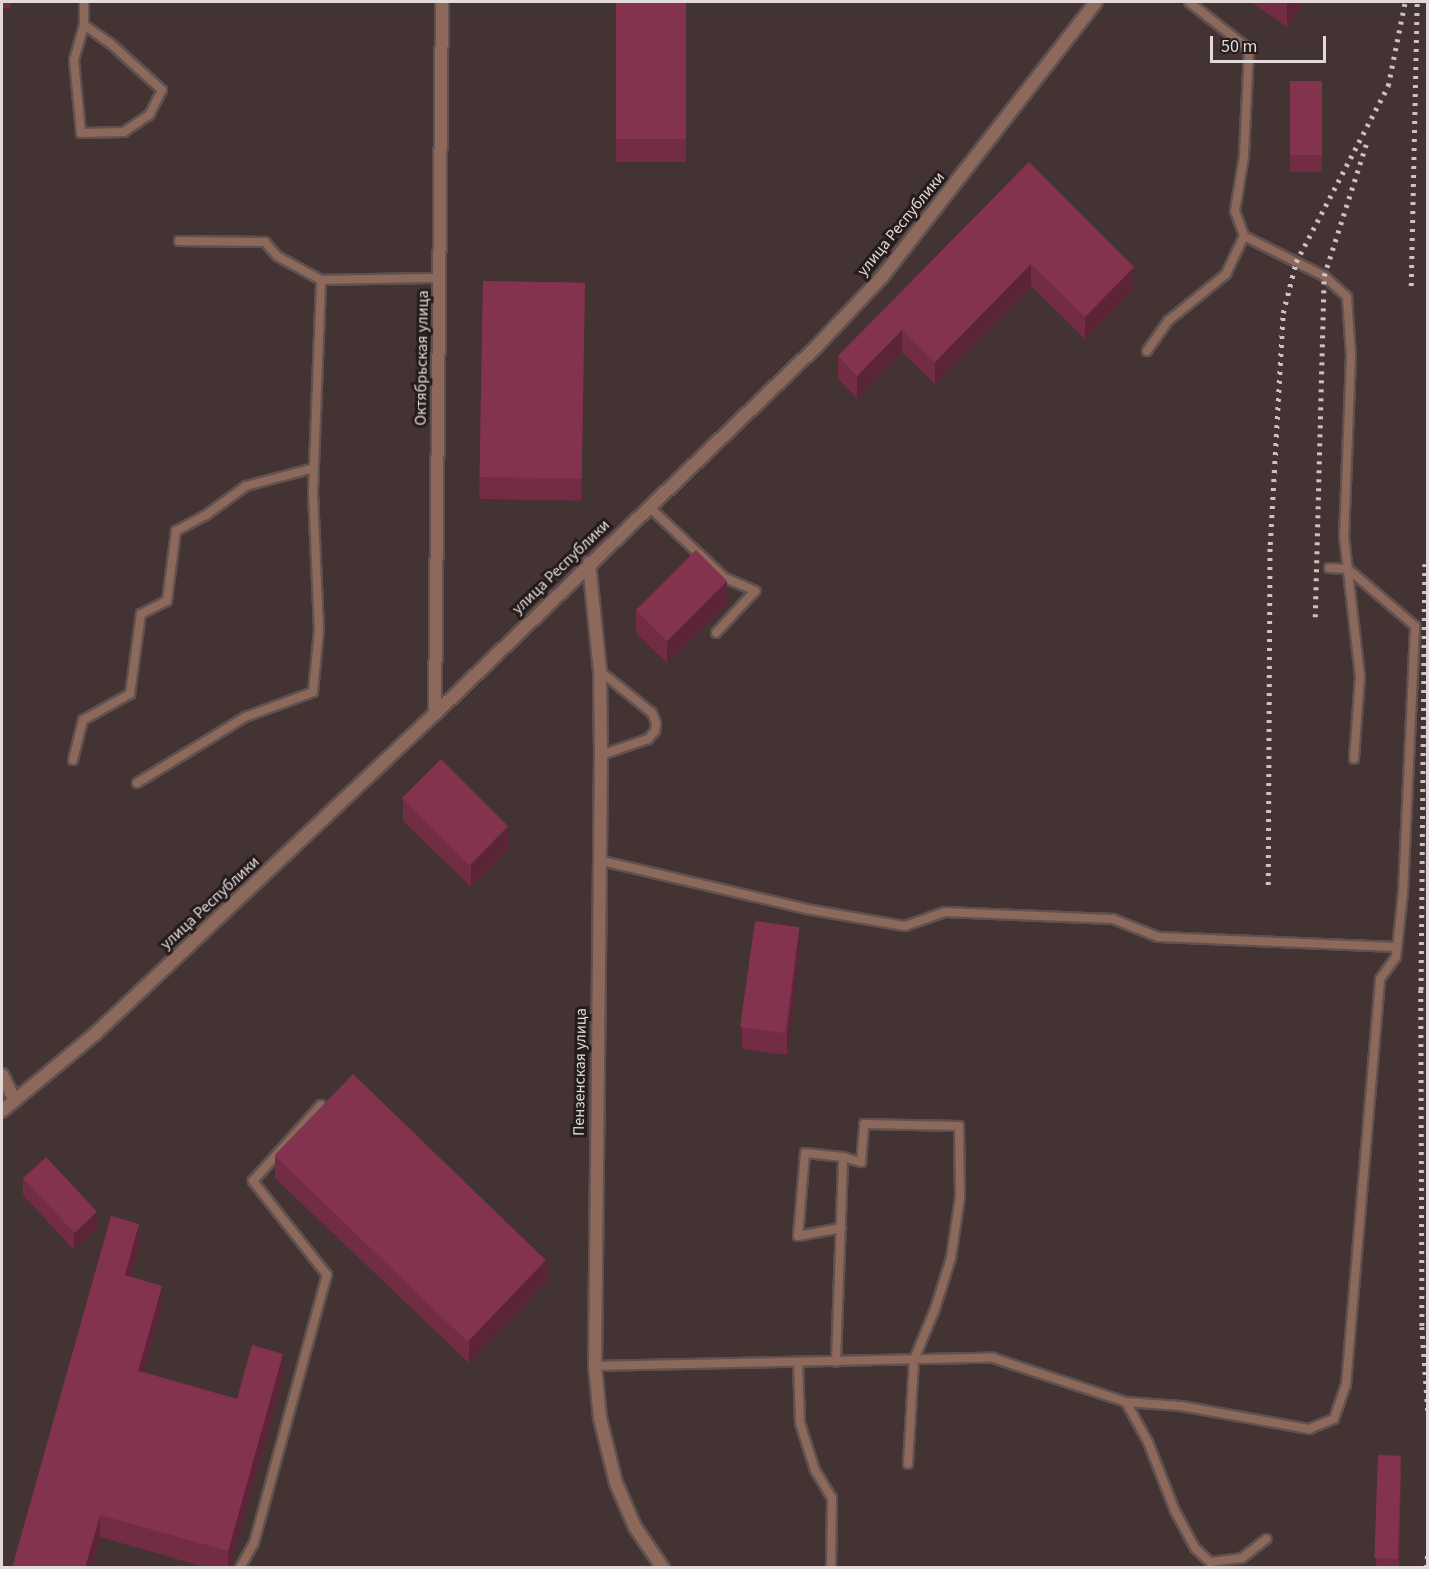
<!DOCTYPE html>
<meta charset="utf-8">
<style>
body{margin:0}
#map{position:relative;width:1429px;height:1569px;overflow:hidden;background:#433332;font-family:"Source Sans 3",sans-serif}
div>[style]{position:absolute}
.roads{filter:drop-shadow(2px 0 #605150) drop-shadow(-2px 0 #605150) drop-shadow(0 2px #605150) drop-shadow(0 -2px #605150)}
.service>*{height:8px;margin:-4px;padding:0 4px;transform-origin:4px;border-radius:4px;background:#8d695b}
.minor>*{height:12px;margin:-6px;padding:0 6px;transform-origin:6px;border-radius:6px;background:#8d695b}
.rail>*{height:4.5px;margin-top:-2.25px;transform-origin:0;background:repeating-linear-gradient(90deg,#cdc2c1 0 3px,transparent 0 9px)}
.wall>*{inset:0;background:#722c44;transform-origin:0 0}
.shaded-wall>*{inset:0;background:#5c2437}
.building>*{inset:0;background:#84334f;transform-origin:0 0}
span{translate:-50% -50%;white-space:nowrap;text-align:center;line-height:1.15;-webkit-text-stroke:6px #241d1c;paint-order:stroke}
.street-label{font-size:16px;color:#e3d9d8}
.frame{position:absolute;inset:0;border:3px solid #e3d9d8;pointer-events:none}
.scale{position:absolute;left:1210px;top:36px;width:116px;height:27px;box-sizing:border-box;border:3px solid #e3d9d8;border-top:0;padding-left:8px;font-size:18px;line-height:21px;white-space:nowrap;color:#e3d9d8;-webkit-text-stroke:4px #241d1c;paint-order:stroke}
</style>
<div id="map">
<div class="roads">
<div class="service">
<i style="left:1189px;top:2px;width:76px;rotate:38.1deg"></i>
<i style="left:1249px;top:49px;width:107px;rotate:92.7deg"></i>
<i style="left:1244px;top:156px;width:56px;rotate:99.3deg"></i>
<i style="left:1235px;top:211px;width:27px;rotate:70deg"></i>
<i style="left:1244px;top:236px;width:89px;rotate:26.6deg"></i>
<i style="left:1324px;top:276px;width:31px;rotate:42deg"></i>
<i style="left:1347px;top:297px;width:59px;rotate:86.1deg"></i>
<i style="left:1351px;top:356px;width:180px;rotate:92.2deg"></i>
<i style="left:1344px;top:536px;width:142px;rotate:83.5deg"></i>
<i style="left:1360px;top:677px;width:82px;rotate:94.2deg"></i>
<i style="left:84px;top:25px;width:32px;rotate:35deg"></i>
<i style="left:110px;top:43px;width:70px;rotate:42.1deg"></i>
<i style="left:162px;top:90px;width:28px;rotate:117deg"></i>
<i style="left:149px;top:115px;width:30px;rotate:146deg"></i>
<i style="left:124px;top:132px;width:43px;rotate:178.7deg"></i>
<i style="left:81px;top:133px;width:73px;rotate:-95.5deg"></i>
<i style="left:74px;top:60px;width:36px;rotate:-74deg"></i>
<i style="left:84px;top:25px;width:23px;rotate:-90deg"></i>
<i style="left:179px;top:241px;width:86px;rotate:0.7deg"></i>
<i style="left:265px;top:242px;width:18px;rotate:49deg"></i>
<i style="left:277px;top:256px;width:50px;rotate:28.6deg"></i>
<i style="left:1147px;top:351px;width:37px;rotate:-55deg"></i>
<i style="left:1168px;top:321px;width:75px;rotate:-39deg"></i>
<i style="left:1226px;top:274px;width:42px;rotate:-64.7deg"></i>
<i style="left:648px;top:506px;width:105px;rotate:43.1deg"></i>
<i style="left:725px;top:578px;width:33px;rotate:23deg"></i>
<i style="left:755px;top:591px;width:57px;rotate:132.9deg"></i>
<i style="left:600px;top:671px;width:67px;rotate:38.9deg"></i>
<i style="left:652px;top:713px;width:11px;rotate:68deg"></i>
<i style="left:656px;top:723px;width:8px;rotate:97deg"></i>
<i style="left:655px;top:731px;width:11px;rotate:131deg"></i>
<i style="left:648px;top:739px;width:50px;rotate:161.2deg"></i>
<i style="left:73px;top:760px;width:41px;rotate:-76deg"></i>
<i style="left:83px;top:720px;width:54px;rotate:-29deg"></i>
<i style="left:130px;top:694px;width:81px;rotate:-82.2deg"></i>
<i style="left:141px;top:614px;width:29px;rotate:-27deg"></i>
<i style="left:167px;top:601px;width:71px;rotate:-82.7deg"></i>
<i style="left:176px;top:531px;width:34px;rotate:-28deg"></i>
<i style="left:206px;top:515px;width:49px;rotate:-35.9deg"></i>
<i style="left:246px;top:486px;width:70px;rotate:-14.8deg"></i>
<i style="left:137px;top:783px;width:127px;rotate:-31.4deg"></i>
<i style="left:245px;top:717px;width:72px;rotate:-20.2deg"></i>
<i style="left:313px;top:692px;width:62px;rotate:-84.5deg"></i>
<i style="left:319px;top:630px;width:138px;rotate:-92.5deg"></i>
<i style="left:313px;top:492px;width:212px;rotate:-87.8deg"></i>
<i style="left:321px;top:280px;width:118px;rotate:-1deg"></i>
<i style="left:598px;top:860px;width:220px;rotate:13.2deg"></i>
<i style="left:812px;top:910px;width:94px;rotate:9.8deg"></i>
<i style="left:905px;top:926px;width:42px;rotate:-19.3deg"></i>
<i style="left:945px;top:912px;width:168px;rotate:2.4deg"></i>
<i style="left:1113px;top:919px;width:48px;rotate:21.8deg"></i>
<i style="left:1158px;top:937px;width:239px;rotate:2.4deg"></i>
<i style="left:843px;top:1157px;width:19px;rotate:16deg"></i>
<i style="left:861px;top:1162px;width:38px;rotate:-85deg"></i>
<i style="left:864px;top:1124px;width:95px;rotate:1.2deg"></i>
<i style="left:959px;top:1126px;width:71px;rotate:89.2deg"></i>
<i style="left:960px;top:1197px;width:62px;rotate:98.4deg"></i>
<i style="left:951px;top:1258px;width:53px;rotate:107.4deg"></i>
<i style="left:935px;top:1309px;width:55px;rotate:112.4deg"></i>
<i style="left:914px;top:1360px;width:104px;rotate:93.3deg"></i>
<i style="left:798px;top:1362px;width:61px;rotate:88.1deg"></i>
<i style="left:800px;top:1423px;width:49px;rotate:72.3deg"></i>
<i style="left:815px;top:1470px;width:33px;rotate:59deg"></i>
<i style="left:832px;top:1498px;width:70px;rotate:90.8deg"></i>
<i style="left:836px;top:1362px;width:205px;rotate:-88deg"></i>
<i style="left:843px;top:1157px;width:38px;rotate:-174deg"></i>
<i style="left:805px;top:1153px;width:83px;rotate:94.8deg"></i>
<i style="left:798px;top:1236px;width:44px;rotate:-10.5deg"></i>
<i style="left:595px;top:1366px;width:398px;rotate:-1.2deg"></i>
<i style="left:993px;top:1358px;width:140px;rotate:18.3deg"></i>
<i style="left:1126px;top:1402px;width:55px;rotate:4.2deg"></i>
<i style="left:1181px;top:1406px;width:130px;rotate:10.2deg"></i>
<i style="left:1309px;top:1429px;width:27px;rotate:-22deg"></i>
<i style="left:1334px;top:1419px;width:36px;rotate:-71deg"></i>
<i style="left:1346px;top:1385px;width:407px;rotate:-85.2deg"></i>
<i style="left:1380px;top:979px;width:27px;rotate:-54deg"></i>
<i style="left:1396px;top:957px;width:64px;rotate:-83.8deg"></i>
<i style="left:1403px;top:893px;width:267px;rotate:-87.4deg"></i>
<i style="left:1415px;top:626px;width:88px;rotate:-139.6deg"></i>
<i style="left:1348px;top:569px;width:19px;rotate:-177deg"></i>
<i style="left:1126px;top:1402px;width:46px;rotate:61.2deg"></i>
<i style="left:1148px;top:1442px;width:74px;rotate:68.6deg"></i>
<i style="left:1175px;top:1511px;width:42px;rotate:61.6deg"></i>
<i style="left:1195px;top:1548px;width:21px;rotate:43deg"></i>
<i style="left:1210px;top:1562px;width:32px;rotate:-7deg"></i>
<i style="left:1242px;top:1558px;width:31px;rotate:-38deg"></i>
<i style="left:240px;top:1568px;width:29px;rotate:-61deg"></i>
<i style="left:254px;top:1543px;width:278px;rotate:-74.8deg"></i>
<i style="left:327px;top:1275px;width:120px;rotate:-128.2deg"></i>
<i style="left:253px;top:1181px;width:102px;rotate:-48.2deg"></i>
</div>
<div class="minor">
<i style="left:589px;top:563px;width:109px;rotate:84.2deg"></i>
<i style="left:600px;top:671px;width:84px;rotate:89.3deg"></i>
<i style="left:601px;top:755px;width:611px;rotate:90.56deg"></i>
<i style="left:595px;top:1366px;width:52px;rotate:84.5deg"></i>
<i style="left:600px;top:1418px;width:67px;rotate:76.2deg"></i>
<i style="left:616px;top:1483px;width:48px;rotate:66.6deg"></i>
<i style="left:635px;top:1527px;width:50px;rotate:55.7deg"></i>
<i style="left:435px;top:714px;width:712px;rotate:-89.44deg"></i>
<i style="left:2px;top:1075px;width:27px;rotate:63deg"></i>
<i style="left:2px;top:1111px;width:121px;rotate:-39.6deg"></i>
<i style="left:95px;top:1034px;width:467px;rotate:-43.3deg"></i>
<i style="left:435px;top:714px;width:530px;rotate:-43.93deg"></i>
<i style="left:817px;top:346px;width:95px;rotate:-46.7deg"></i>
<i style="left:882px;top:277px;width:348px;rotate:-52.1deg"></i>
</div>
</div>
<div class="rail">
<i style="left:1411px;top:286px;width:284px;rotate:-88.8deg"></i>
<i style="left:1425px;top:564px;width:426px;rotate:90.5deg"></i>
<i style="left:1421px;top:990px;width:337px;rotate:89.8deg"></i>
<i style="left:1422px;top:1327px;width:84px;rotate:85.9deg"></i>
<i style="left:1315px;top:617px;width:341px;rotate:-88.5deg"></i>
<i style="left:1324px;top:276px;width:139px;rotate:-72.3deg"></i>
<i style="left:1268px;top:885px;width:340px;rotate:-89.7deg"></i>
<i style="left:1270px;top:545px;width:232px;rotate:-86.8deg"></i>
<i style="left:1283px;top:313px;width:53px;rotate:-75.7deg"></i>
<i style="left:1296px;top:262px;width:199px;rotate:-62.4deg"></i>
<i style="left:1388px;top:86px;width:86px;rotate:-78.6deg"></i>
<i style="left:1426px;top:1568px;width:18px;rotate:-84deg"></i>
</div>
<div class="wall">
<i style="clip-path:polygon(2px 2px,11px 2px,10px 9px,2px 8px)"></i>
<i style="left:616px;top:2px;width:70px;height:160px"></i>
<i style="clip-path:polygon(1251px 2px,1302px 2px,1302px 5px,1287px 27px)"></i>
<i style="left:1290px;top:81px;width:32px;height:91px"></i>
<i style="clip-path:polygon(1029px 162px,1134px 290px,1085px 339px,1031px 286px,935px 384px,902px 352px,857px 398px,838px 379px,838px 356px)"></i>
<i style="left:483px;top:281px;width:102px;height:218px;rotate:1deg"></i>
<i style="clip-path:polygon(727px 604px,667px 663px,636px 633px,636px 610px)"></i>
<i style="clip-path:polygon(403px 799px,509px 848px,471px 887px,403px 821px)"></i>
<i style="clip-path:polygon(800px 949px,787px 1055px,742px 1049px,742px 1027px)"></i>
<i style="clip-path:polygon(275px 1156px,547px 1281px,469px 1363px,275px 1178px)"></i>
<i style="clip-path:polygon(23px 1178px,97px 1229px,74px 1250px,23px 1195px)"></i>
<i style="clip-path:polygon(139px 1247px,131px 1277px,162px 1308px,144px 1372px,237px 1399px,283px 1377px,230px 1568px,208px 1568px,100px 1537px,92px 1568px,12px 1568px)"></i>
<i style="clip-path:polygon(1378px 1455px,1401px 1473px,1399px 1568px,1376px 1568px)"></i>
</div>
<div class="shaded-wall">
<i style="clip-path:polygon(1289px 2px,1302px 2px,1302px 5px,1287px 27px,1287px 4px)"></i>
<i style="clip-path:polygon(1031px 264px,1031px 286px,935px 384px,935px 362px)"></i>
<i style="clip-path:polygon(1134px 267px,1134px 290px,1085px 339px,1085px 317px)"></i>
<i style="clip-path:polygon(902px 330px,902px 352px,857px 398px,857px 376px)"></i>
<i style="clip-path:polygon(727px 581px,727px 604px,667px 663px,667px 641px)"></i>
<i style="clip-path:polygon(509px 826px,509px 848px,471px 887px,471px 865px)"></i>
<i style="clip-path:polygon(800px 927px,800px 949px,787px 1055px,787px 1033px)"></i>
<i style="clip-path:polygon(97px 1212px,97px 1229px,74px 1250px,74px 1233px)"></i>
<i style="clip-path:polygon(139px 1224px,139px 1247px,125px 1298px,125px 1275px)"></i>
<i style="clip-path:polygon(547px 1259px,547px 1281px,469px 1363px,469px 1341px)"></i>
<i style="clip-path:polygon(162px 1286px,162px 1308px,138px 1393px,138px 1371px)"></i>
<i style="clip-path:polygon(283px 1354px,283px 1377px,230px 1568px,228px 1568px,228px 1551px)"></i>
<i style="clip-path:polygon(100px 1515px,100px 1537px,92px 1568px,85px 1568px)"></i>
</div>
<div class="building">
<i style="left:616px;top:2px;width:70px;height:137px"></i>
<i style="left:1290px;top:81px;width:32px;height:74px"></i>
<i style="clip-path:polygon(1029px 162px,1134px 267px,1085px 317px,1031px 264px,935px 362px,902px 330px,857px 376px,838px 356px)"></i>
<i style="left:483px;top:281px;width:102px;height:196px;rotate:1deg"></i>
<i style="left:696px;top:550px;width:44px;height:85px;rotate:45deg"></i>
<i style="left:441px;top:759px;width:95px;height:55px;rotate:45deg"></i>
<i style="left:755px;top:921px;width:45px;height:107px;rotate:8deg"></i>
<i style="left:353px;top:1074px;width:268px;height:113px;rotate:44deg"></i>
<i style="left:46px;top:1157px;width:75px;height:31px;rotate:47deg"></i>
<i style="clip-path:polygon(111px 1216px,139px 1224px,125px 1275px,162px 1286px,138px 1371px,237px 1399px,252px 1345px,283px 1354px,228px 1551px,100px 1515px,85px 1568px,12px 1568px)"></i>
<i style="left:1378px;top:1455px;width:23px;height:103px;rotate:2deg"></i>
</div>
<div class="street-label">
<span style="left:901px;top:224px;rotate:-51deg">улица Республики</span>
<span style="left:422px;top:358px;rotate:-89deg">Октябрьская улица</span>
<span style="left:561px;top:567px;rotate:-44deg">улица Республики</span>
<span style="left:210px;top:903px;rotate:-43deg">улица Республики</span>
<span style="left:580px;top:1072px;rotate:-89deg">Пензенская улица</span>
</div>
<div class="frame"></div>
<div class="scale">50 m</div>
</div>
